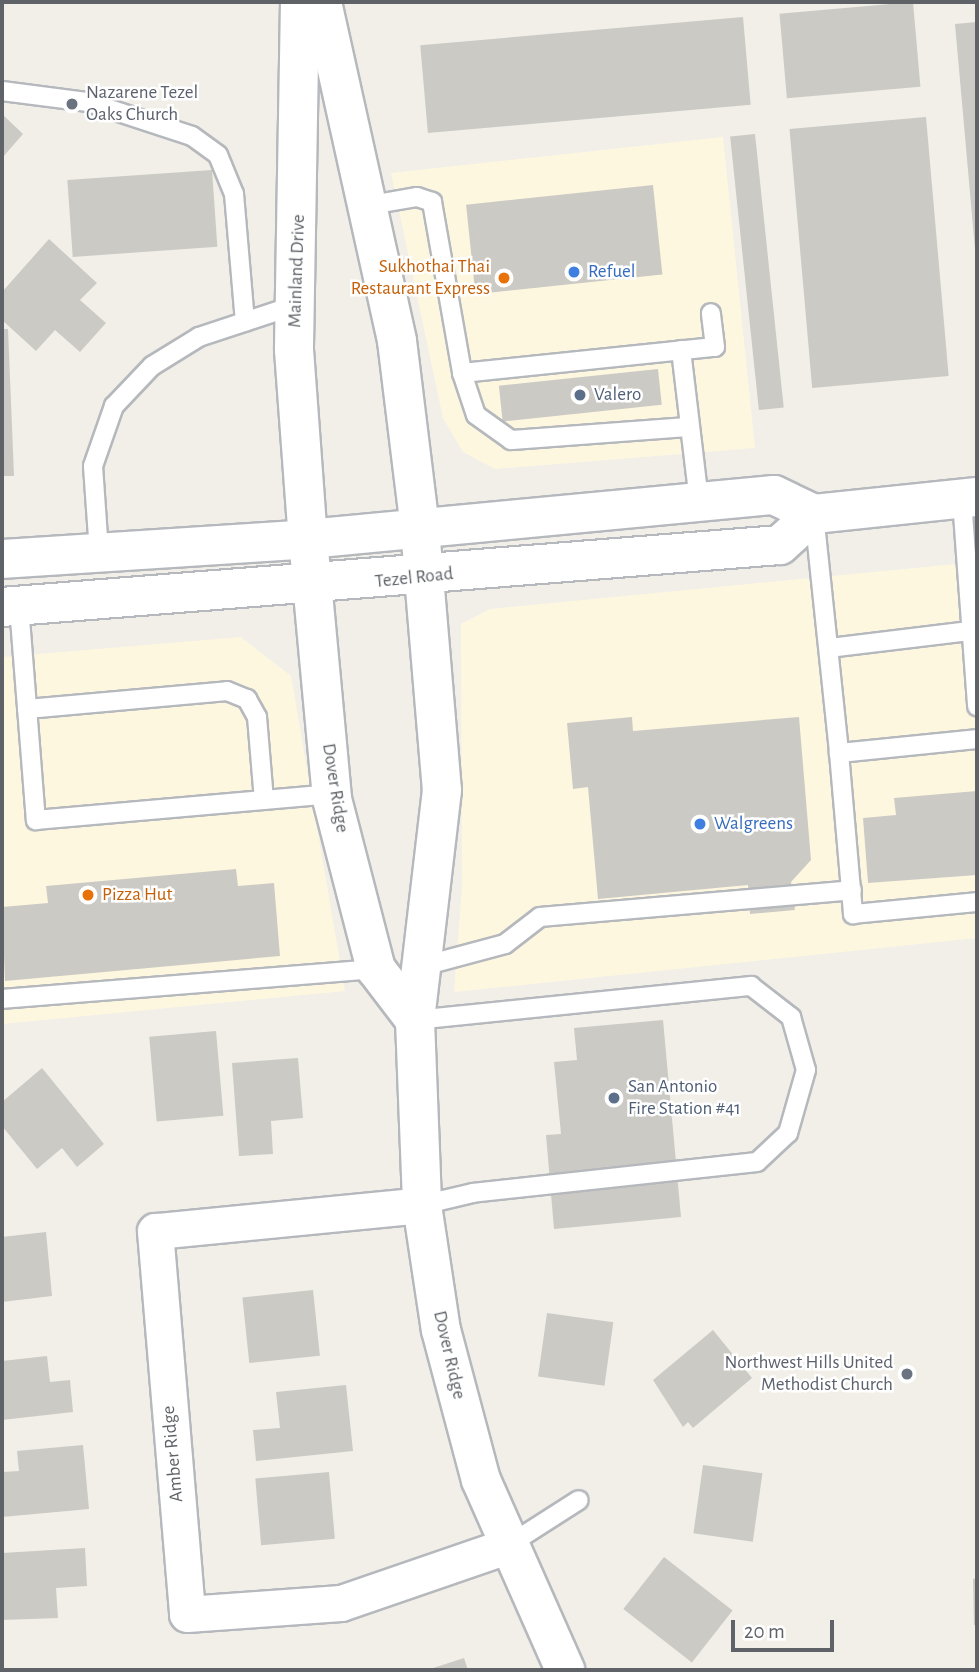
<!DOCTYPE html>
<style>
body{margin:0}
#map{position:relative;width:979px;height:1672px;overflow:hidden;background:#f1efe8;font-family:"Alegreya Sans",sans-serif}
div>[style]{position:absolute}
.commercial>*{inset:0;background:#fef7e0}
.building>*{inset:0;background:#cccac5;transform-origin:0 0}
.roads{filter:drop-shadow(2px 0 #b5b8bc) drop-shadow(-2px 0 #b5b8bc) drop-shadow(0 2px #b5b8bc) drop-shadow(0 -2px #b5b8bc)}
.service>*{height:18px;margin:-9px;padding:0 9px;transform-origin:9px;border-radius:9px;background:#fff}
.minor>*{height:35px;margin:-17.5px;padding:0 17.5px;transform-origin:17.5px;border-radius:17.5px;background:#fff}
.tertiary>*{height:38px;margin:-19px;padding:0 19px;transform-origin:19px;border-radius:19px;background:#fff}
.secondary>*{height:38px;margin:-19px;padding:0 19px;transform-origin:19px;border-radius:19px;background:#fff}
.dots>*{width:19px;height:19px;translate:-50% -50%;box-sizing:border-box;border:4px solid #fff;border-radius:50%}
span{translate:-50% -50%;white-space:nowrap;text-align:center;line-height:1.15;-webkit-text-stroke:5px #fff;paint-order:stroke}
.worship-label{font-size:19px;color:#5b616d}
.left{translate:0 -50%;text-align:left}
.right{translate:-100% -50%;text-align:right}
.food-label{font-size:19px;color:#c56008}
.street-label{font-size:19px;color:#5f6368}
.shop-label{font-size:19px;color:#366cbe}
.service-label{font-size:19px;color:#4e5e75}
.frame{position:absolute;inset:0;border:4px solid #5f6368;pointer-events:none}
.scale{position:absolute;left:731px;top:1620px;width:103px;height:32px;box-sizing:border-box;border:4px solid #5f6368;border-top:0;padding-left:9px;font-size:21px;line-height:24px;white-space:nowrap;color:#5f6368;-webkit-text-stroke:5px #fff;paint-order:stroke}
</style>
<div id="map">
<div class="commercial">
<i style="clip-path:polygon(723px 137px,755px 448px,495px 469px,463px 452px,443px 418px,391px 173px)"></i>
<i style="clip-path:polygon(977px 562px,977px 938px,454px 992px,462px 887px,461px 624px,490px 609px)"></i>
<i style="clip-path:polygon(241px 637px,291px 676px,345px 991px,2px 1024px,2px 657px)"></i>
</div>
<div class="building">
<i style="left:913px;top:2px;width:85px;height:134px;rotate:85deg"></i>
<i style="left:743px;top:17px;width:88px;height:324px;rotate:85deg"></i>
<i style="clip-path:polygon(977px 22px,977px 248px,975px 249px,955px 24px)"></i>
<i style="clip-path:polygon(2px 114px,23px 134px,2px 158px)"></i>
<i style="left:926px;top:117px;width:260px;height:137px;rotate:85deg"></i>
<i style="left:755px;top:134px;width:275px;height:25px;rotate:84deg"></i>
<i style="left:212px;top:170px;width:77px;height:145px;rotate:86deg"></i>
<i style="left:653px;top:185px;width:90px;height:188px;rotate:84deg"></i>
<i style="clip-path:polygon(49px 239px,97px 283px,80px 300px,106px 323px,80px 352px,55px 330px,36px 351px,2px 320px,2px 292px)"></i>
<i style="clip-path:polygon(2px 329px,8px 329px,14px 476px,2px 476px)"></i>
<i style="left:658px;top:369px;width:36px;height:160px;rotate:84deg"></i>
<i style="clip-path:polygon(632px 717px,633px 731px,799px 717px,811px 860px,791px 882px,795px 910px,750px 914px,748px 885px,598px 899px,588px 787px,573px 789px,567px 723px)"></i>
<i style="clip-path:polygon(977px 791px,977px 875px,868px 883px,863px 818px,896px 815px,894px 798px)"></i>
<i style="clip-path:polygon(236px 869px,238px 886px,274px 883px,280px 956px,5px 981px,2px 907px,48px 903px,46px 886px)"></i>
<i style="clip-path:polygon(663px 1020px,681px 1217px,554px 1229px,546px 1135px,561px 1134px,554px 1062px,577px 1060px,574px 1028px)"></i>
<i style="left:216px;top:1031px;width:85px;height:67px;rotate:85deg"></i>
<i style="clip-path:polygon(298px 1058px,303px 1118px,271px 1121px,273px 1154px,239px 1156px,232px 1063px)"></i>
<i style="clip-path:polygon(42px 1068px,104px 1144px,77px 1167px,62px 1148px,37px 1169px,2px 1126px,2px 1102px)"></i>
<i style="clip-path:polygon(46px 1232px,52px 1296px,2px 1302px,2px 1237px)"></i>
<i style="left:313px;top:1290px;width:66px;height:71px;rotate:84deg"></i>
<i style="left:547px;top:1313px;width:67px;height:64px;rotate:8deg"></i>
<i style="clip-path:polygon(713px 1330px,752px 1378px,693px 1428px,688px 1422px,683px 1427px,653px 1380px)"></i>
<i style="clip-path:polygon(47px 1356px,50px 1382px,70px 1380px,73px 1412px,2px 1420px,2px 1361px)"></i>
<i style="clip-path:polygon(346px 1385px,353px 1451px,256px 1461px,253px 1430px,280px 1428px,276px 1392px)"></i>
<i style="clip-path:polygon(83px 1445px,89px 1509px,2px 1517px,2px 1472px,19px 1471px,17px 1451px)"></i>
<i style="left:703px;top:1465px;width:60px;height:69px;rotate:8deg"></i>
<i style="left:329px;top:1472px;width:67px;height:74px;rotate:85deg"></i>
<i style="clip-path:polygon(85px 1548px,87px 1586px,56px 1588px,58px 1618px,2px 1620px,2px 1553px)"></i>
<i style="left:664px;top:1557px;width:87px;height:66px;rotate:38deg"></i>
<i style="clip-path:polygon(977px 1578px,977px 1625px,974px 1625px,973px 1579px)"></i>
<i style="clip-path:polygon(464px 1658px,468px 1670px,427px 1670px)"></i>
</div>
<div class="roads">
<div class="service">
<i style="left:2px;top:91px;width:87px;rotate:7.3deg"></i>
<i style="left:88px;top:102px;width:109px;rotate:18.1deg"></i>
<i style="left:192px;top:136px;width:32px;rotate:36deg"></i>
<i style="left:218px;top:155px;width:42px;rotate:67.7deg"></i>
<i style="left:234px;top:194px;width:128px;rotate:85.1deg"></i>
<i style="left:365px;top:206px;width:53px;rotate:-9.8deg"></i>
<i style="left:417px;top:197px;width:16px;rotate:18deg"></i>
<i style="left:432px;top:202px;width:174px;rotate:80deg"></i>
<i style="left:462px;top:373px;width:254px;rotate:-5.9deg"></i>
<i style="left:715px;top:347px;width:34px;rotate:-97deg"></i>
<i style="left:681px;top:350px;width:153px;rotate:83.2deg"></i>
<i style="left:462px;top:373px;width:44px;rotate:71.6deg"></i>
<i style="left:476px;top:415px;width:43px;rotate:35.5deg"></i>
<i style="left:511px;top:440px;width:178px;rotate:-4.2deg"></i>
<i style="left:962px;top:500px;width:207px;rotate:85.8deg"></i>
<i style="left:814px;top:514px;width:240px;rotate:84deg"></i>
<i style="left:99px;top:552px;width:86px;rotate:-94deg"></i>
<i style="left:93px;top:466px;width:64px;rotate:-70.7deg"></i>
<i style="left:114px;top:406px;width:55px;rotate:-46.5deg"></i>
<i style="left:152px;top:366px;width:55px;rotate:-31.7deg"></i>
<i style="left:199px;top:337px;width:102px;rotate:-18.3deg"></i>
<i style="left:19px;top:606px;width:215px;rotate:85.5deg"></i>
<i style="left:36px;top:820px;width:297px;rotate:-5deg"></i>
<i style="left:829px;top:648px;width:149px;rotate:-6.9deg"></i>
<i style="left:27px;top:709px;width:201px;rotate:-5.1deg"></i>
<i style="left:227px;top:691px;width:22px;rotate:22deg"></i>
<i style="left:247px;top:699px;width:21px;rotate:61deg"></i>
<i style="left:257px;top:717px;width:83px;rotate:85.2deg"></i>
<i style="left:977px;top:739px;width:139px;rotate:174.2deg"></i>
<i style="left:839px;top:753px;width:162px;rotate:85deg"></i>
<i style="left:853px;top:914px;width:125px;rotate:-5.5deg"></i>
<i style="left:423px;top:966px;width:85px;rotate:-15deg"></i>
<i style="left:505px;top:944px;width:44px;rotate:-37.6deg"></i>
<i style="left:540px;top:917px;width:313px;rotate:-4.9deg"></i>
<i style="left:2px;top:999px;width:375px;rotate:-4.6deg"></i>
<i style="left:415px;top:1020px;width:338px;rotate:-5.8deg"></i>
<i style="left:751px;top:986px;width:51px;rotate:37.8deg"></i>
<i style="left:791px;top:1017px;width:55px;rotate:74.2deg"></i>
<i style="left:806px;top:1070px;width:66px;rotate:105.9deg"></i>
<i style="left:788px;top:1133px;width:42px;rotate:136.9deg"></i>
<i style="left:757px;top:1162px;width:286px;rotate:173.8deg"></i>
<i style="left:473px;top:1193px;width:52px;rotate:166.8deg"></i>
<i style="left:507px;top:1546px;width:85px;rotate:-32.6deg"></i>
</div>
<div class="minor">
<i style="left:422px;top:1205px;width:268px;rotate:174.4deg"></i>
<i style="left:155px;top:1231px;width:384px;rotate:85.2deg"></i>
<i style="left:187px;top:1614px;width:154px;rotate:-4.1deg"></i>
<i style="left:341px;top:1603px;width:176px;rotate:-19deg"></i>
</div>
<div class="tertiary">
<i style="left:420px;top:529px;width:262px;rotate:85.2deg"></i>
<i style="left:442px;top:790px;width:232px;rotate:96.7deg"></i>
<i style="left:415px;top:1020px;width:185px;rotate:87.8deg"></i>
<i style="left:422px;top:1205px;width:126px;rotate:81.4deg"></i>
<i style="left:441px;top:1330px;width:155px;rotate:75.1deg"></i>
<i style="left:481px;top:1480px;width:208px;rotate:66.1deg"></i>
<i style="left:308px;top:539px;width:261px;rotate:84.7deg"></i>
<i style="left:332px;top:799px;width:176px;rotate:75.5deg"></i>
<i style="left:376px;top:969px;width:64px;rotate:52.6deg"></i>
</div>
<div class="secondary">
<i style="left:300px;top:2px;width:348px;rotate:91deg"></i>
<i style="left:294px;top:350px;width:190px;rotate:85.8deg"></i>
<i style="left:322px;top:2px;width:347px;rotate:77.5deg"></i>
<i style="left:397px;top:341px;width:189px;rotate:83deg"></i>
<i style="left:2px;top:559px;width:307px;rotate:-3.7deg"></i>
<i style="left:308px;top:539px;width:468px;rotate:-5.4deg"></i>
<i style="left:774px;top:495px;width:44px;rotate:25.4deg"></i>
<i style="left:814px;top:514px;width:164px;rotate:-6deg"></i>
<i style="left:2px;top:607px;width:780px;rotate:-4.56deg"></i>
<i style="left:780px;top:545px;width:46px;rotate:-42.4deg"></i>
</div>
</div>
<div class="dots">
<i style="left:72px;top:104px;background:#6b7280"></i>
<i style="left:574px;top:272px;background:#3f7fe0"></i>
<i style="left:504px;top:278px;background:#e8710a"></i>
<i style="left:580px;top:395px;background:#5c6f8a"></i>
<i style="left:700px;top:824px;background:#3f7fe0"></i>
<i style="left:88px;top:895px;background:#e8710a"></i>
<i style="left:614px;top:1098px;background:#5c6f8a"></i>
<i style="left:907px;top:1374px;background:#6b7280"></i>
</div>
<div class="worship-label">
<span class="left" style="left:86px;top:104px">Nazarene Tezel<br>Oaks Church</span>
<span class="right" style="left:893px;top:1374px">Northwest Hills United<br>Methodist Church</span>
</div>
<div class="food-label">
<span class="right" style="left:490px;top:278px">Sukhothai Thai<br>Restaurant Express</span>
<span class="left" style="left:102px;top:895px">Pizza Hut</span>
</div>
<div class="street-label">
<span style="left:297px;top:271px;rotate:-88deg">Mainland Drive</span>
<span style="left:414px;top:578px;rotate:-6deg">Tezel Road</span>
<span style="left:335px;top:788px;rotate:81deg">Dover Ridge</span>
<span style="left:449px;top:1355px;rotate:77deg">Dover Ridge</span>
<span style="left:173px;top:1454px;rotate:-95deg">Amber Ridge</span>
</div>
<div class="shop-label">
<span class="left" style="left:588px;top:272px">Refuel</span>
<span class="left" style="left:714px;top:824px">Walgreens</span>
</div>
<div class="service-label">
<span class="left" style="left:594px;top:395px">Valero</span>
<span class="left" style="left:628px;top:1098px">San Antonio<br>Fire Station #41</span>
</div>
<div class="frame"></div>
<div class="scale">20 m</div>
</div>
